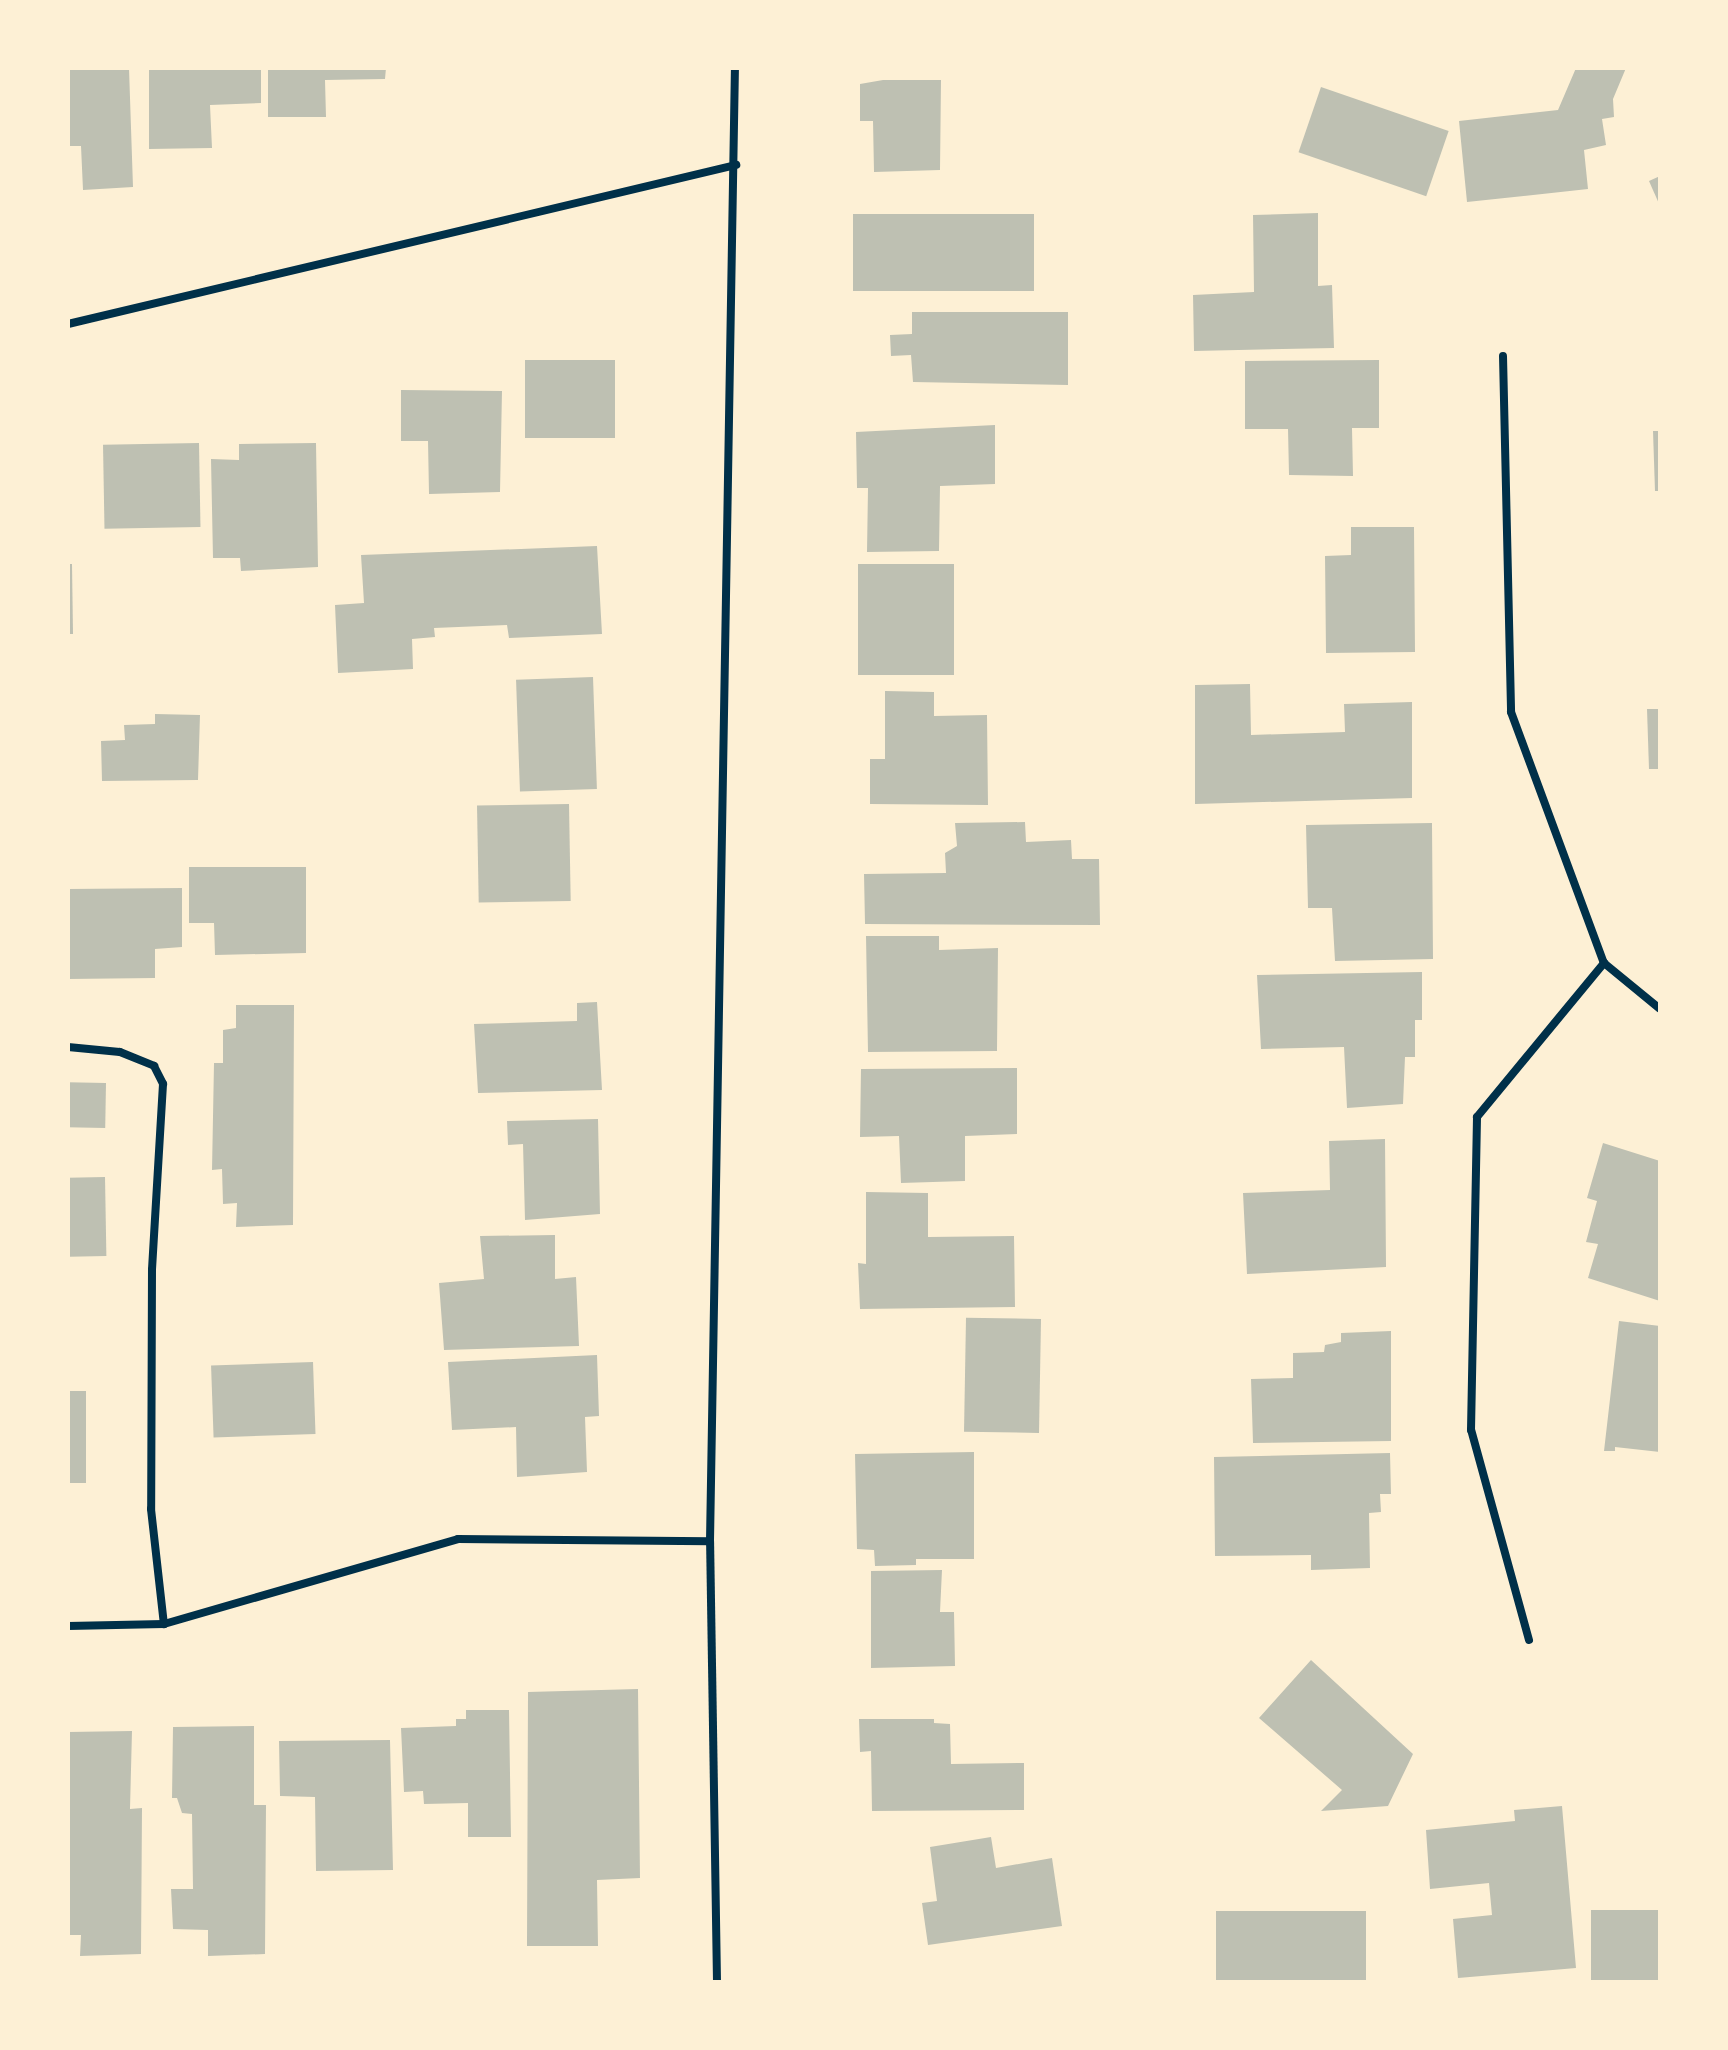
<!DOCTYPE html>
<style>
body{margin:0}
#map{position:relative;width:1728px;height:2050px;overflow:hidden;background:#fdf0d5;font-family:Raleway,sans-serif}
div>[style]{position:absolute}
.building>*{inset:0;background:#bec0b2;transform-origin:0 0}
.minor>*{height:8px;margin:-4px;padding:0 4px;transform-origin:4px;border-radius:4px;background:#003049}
span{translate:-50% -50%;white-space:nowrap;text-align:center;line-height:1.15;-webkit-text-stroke:6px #fdf0d5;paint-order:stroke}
.frame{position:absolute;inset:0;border:70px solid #fdf0d5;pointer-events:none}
</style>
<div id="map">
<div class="building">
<i style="clip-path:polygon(68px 68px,129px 68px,133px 187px,83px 190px,81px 146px,68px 146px)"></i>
<i style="clip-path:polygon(149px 68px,261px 68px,261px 103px,210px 105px,212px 148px,149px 149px)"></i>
<i style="clip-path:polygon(268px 68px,386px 68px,385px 79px,325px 80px,326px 117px,268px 117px)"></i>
<i style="clip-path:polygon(1576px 68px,1626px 68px,1613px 99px,1614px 117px,1602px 119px,1606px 145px,1584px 150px,1588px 189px,1467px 202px,1459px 121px,1558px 110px)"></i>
<i style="clip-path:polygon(883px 80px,941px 80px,940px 170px,874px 172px,873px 121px,860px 121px,860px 84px)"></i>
<i style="left:1321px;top:87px;width:135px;height:69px;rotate:19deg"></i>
<i style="clip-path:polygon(1660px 176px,1660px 206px,1649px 181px)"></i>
<i style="clip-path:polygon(1318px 213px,1318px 286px,1332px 285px,1334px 348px,1194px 351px,1193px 295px,1254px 292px,1253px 215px)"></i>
<i style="left:1034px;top:214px;width:77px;height:181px;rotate:90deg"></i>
<i style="clip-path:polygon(912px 312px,1068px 312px,1068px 385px,913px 382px,911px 355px,891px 356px,890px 335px,912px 334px)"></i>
<i style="left:525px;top:360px;width:90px;height:78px"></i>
<i style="clip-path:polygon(1379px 360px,1379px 428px,1352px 428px,1353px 476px,1289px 475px,1288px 429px,1245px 429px,1245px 361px)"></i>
<i style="clip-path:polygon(401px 390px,502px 391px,500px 492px,429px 494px,428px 441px,401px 441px)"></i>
<i style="clip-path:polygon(995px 425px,995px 484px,940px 486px,939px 551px,867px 552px,868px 488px,857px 488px,856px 432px)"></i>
<i style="clip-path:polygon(1653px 431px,1660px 431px,1660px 491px,1655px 491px)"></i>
<i style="left:199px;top:443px;width:84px;height:96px;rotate:89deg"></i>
<i style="clip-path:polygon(316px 443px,318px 567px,241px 571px,240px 558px,213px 558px,211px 459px,239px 460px,239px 444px)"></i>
<i style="clip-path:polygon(1351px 527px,1414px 527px,1415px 652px,1326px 653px,1325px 556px,1351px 555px)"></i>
<i style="clip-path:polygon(597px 546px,602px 634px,509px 638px,507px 625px,434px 628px,435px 637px,412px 639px,413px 669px,338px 673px,335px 605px,364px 603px,361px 555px)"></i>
<i style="clip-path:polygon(68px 564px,72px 564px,73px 634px,68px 634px)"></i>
<i style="left:858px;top:564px;width:96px;height:111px"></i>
<i style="left:593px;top:677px;width:112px;height:77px;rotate:88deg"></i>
<i style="clip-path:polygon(1250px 684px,1251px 735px,1345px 732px,1344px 704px,1412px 702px,1412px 798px,1195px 804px,1195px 685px)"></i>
<i style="clip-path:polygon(885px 691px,934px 692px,934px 716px,987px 715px,988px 805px,870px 804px,870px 759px,885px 759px)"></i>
<i style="clip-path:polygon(1647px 709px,1660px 709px,1660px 769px,1649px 769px)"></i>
<i style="clip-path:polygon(155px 714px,200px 715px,198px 780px,102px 781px,101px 741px,125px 740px,124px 725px,155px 724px)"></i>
<i style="left:569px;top:804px;width:97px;height:92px;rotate:89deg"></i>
<i style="clip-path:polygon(1025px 822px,1026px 842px,1071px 840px,1072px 859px,1099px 859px,1100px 925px,865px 924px,864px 874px,946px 873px,945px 853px,957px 846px,955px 823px)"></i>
<i style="clip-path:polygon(1432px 823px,1433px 959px,1335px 961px,1332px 908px,1308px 908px,1306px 825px)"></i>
<i style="clip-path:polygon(189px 867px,306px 867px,306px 953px,215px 955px,214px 923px,189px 923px)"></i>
<i style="clip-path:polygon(182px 888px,182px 947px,155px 949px,155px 978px,68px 979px,68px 889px)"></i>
<i style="clip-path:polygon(866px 936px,939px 936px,939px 950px,998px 948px,997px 1051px,868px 1052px)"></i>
<i style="clip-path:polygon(1422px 972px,1422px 1020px,1415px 1020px,1415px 1057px,1405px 1057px,1403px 1104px,1347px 1108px,1344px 1047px,1261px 1049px,1257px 975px)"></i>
<i style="clip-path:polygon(597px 1002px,602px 1090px,478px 1093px,474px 1024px,577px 1021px,577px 1003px)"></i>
<i style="clip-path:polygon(236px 1005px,294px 1005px,293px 1225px,236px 1227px,237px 1203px,223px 1204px,222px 1169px,212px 1170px,214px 1063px,223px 1063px,223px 1030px,236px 1028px)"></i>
<i style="clip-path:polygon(1017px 1068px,1017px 1134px,965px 1136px,965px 1181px,901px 1183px,899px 1136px,860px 1137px,861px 1069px)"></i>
<i style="left:106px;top:1083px;width:45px;height:38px;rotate:91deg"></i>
<i style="clip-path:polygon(598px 1119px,600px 1214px,525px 1220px,523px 1144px,508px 1145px,507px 1121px)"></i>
<i style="clip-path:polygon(1385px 1139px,1386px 1267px,1247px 1274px,1243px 1193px,1330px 1190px,1329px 1141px)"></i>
<i style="clip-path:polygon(1603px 1143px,1660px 1161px,1660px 1301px,1588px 1278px,1598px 1244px,1586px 1242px,1597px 1201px,1587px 1198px)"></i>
<i style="left:105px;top:1177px;width:79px;height:37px;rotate:89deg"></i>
<i style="clip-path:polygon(866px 1192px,928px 1193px,928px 1237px,1014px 1236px,1015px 1307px,860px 1309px,858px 1263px,866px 1264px)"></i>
<i style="clip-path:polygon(555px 1235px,555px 1279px,576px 1277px,579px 1346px,444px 1350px,439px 1283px,484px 1279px,480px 1236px)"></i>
<i style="left:1041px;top:1319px;width:114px;height:75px;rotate:91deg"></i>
<i style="clip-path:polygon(1619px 1321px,1660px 1326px,1660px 1452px,1615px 1447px,1615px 1451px,1604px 1451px)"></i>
<i style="clip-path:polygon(1391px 1331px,1391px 1441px,1253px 1443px,1251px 1379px,1293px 1378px,1293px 1353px,1324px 1352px,1325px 1345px,1341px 1342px,1341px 1333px)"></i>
<i style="clip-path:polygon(597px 1355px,599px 1416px,585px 1417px,587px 1472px,517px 1477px,516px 1427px,452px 1430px,448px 1362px)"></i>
<i style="left:313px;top:1362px;width:72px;height:102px;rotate:88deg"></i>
<i style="left:68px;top:1391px;width:18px;height:92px"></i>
<i style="clip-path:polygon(974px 1452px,974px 1559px,916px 1559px,916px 1565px,875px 1566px,874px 1550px,857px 1549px,855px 1454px)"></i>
<i style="clip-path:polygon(1390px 1453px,1391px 1494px,1380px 1494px,1381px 1512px,1369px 1513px,1370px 1568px,1311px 1570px,1311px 1555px,1215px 1556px,1214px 1457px)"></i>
<i style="clip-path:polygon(942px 1570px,940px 1612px,954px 1612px,955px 1666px,871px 1668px,871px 1571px)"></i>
<i style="clip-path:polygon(1311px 1660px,1413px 1754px,1388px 1806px,1321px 1811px,1342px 1790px,1259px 1718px)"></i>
<i style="clip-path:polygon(638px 1689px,640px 1878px,597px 1880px,598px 1946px,527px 1946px,528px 1692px)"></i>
<i style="clip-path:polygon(466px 1710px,509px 1710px,511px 1837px,468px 1837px,468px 1803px,424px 1804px,423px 1791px,404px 1792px,401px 1728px,456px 1726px,456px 1719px,466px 1719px)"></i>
<i style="clip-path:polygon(859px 1719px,934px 1719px,934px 1723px,950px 1724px,951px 1764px,1024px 1763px,1024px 1810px,872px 1811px,871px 1751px,860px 1752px)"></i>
<i style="clip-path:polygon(254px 1726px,254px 1805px,266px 1805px,265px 1954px,208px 1956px,208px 1930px,173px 1929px,171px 1889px,193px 1889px,192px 1814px,182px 1813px,177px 1798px,172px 1798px,173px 1727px)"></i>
<i style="clip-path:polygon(132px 1731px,130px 1809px,142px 1808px,141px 1954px,80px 1956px,81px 1935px,68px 1935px,68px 1732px)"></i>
<i style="clip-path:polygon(390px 1740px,393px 1870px,316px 1871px,315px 1797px,280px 1796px,279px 1741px)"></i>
<i style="clip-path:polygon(1562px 1806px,1576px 1968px,1458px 1978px,1453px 1919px,1492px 1915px,1489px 1883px,1430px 1889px,1426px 1830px,1515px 1821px,1514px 1810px)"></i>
<i style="clip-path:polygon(991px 1837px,996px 1868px,1052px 1858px,1062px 1926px,928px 1945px,922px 1903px,937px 1901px,930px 1847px)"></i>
<i style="left:1660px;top:1910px;width:70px;height:69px;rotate:90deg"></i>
<i style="left:1366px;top:1911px;width:71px;height:150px;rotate:90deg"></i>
</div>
<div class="minor">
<i style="left:68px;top:324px;width:687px;rotate:-13.39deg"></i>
<i style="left:1503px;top:356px;width:356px;rotate:88.7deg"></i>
<i style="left:1511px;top:712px;width:268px;rotate:69.7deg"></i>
<i style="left:1604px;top:963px;width:72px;rotate:39.4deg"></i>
<i style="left:68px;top:1047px;width:52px;rotate:5.5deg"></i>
<i style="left:120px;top:1052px;width:37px;rotate:22deg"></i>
<i style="left:154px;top:1066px;width:20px;rotate:63deg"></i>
<i style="left:163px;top:1084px;width:186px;rotate:93.4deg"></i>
<i style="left:152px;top:1270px;width:239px;rotate:90.2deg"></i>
<i style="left:151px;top:1509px;width:116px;rotate:83.6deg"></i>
<i style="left:68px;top:1626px;width:96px;rotate:-1.2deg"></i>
<i style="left:164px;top:1624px;width:306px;rotate:-16.1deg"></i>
<i style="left:458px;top:1539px;width:252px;rotate:0.5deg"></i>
<i style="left:1529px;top:1640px;width:218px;rotate:-105.4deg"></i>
<i style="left:1471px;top:1430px;width:313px;rotate:-88.9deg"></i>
<i style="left:1477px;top:1117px;width:200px;rotate:-50.5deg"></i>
<i style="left:717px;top:1982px;width:441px;rotate:-90.9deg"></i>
<i style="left:710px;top:1541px;width:1473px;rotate:-89.03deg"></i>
</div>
<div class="frame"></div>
</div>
